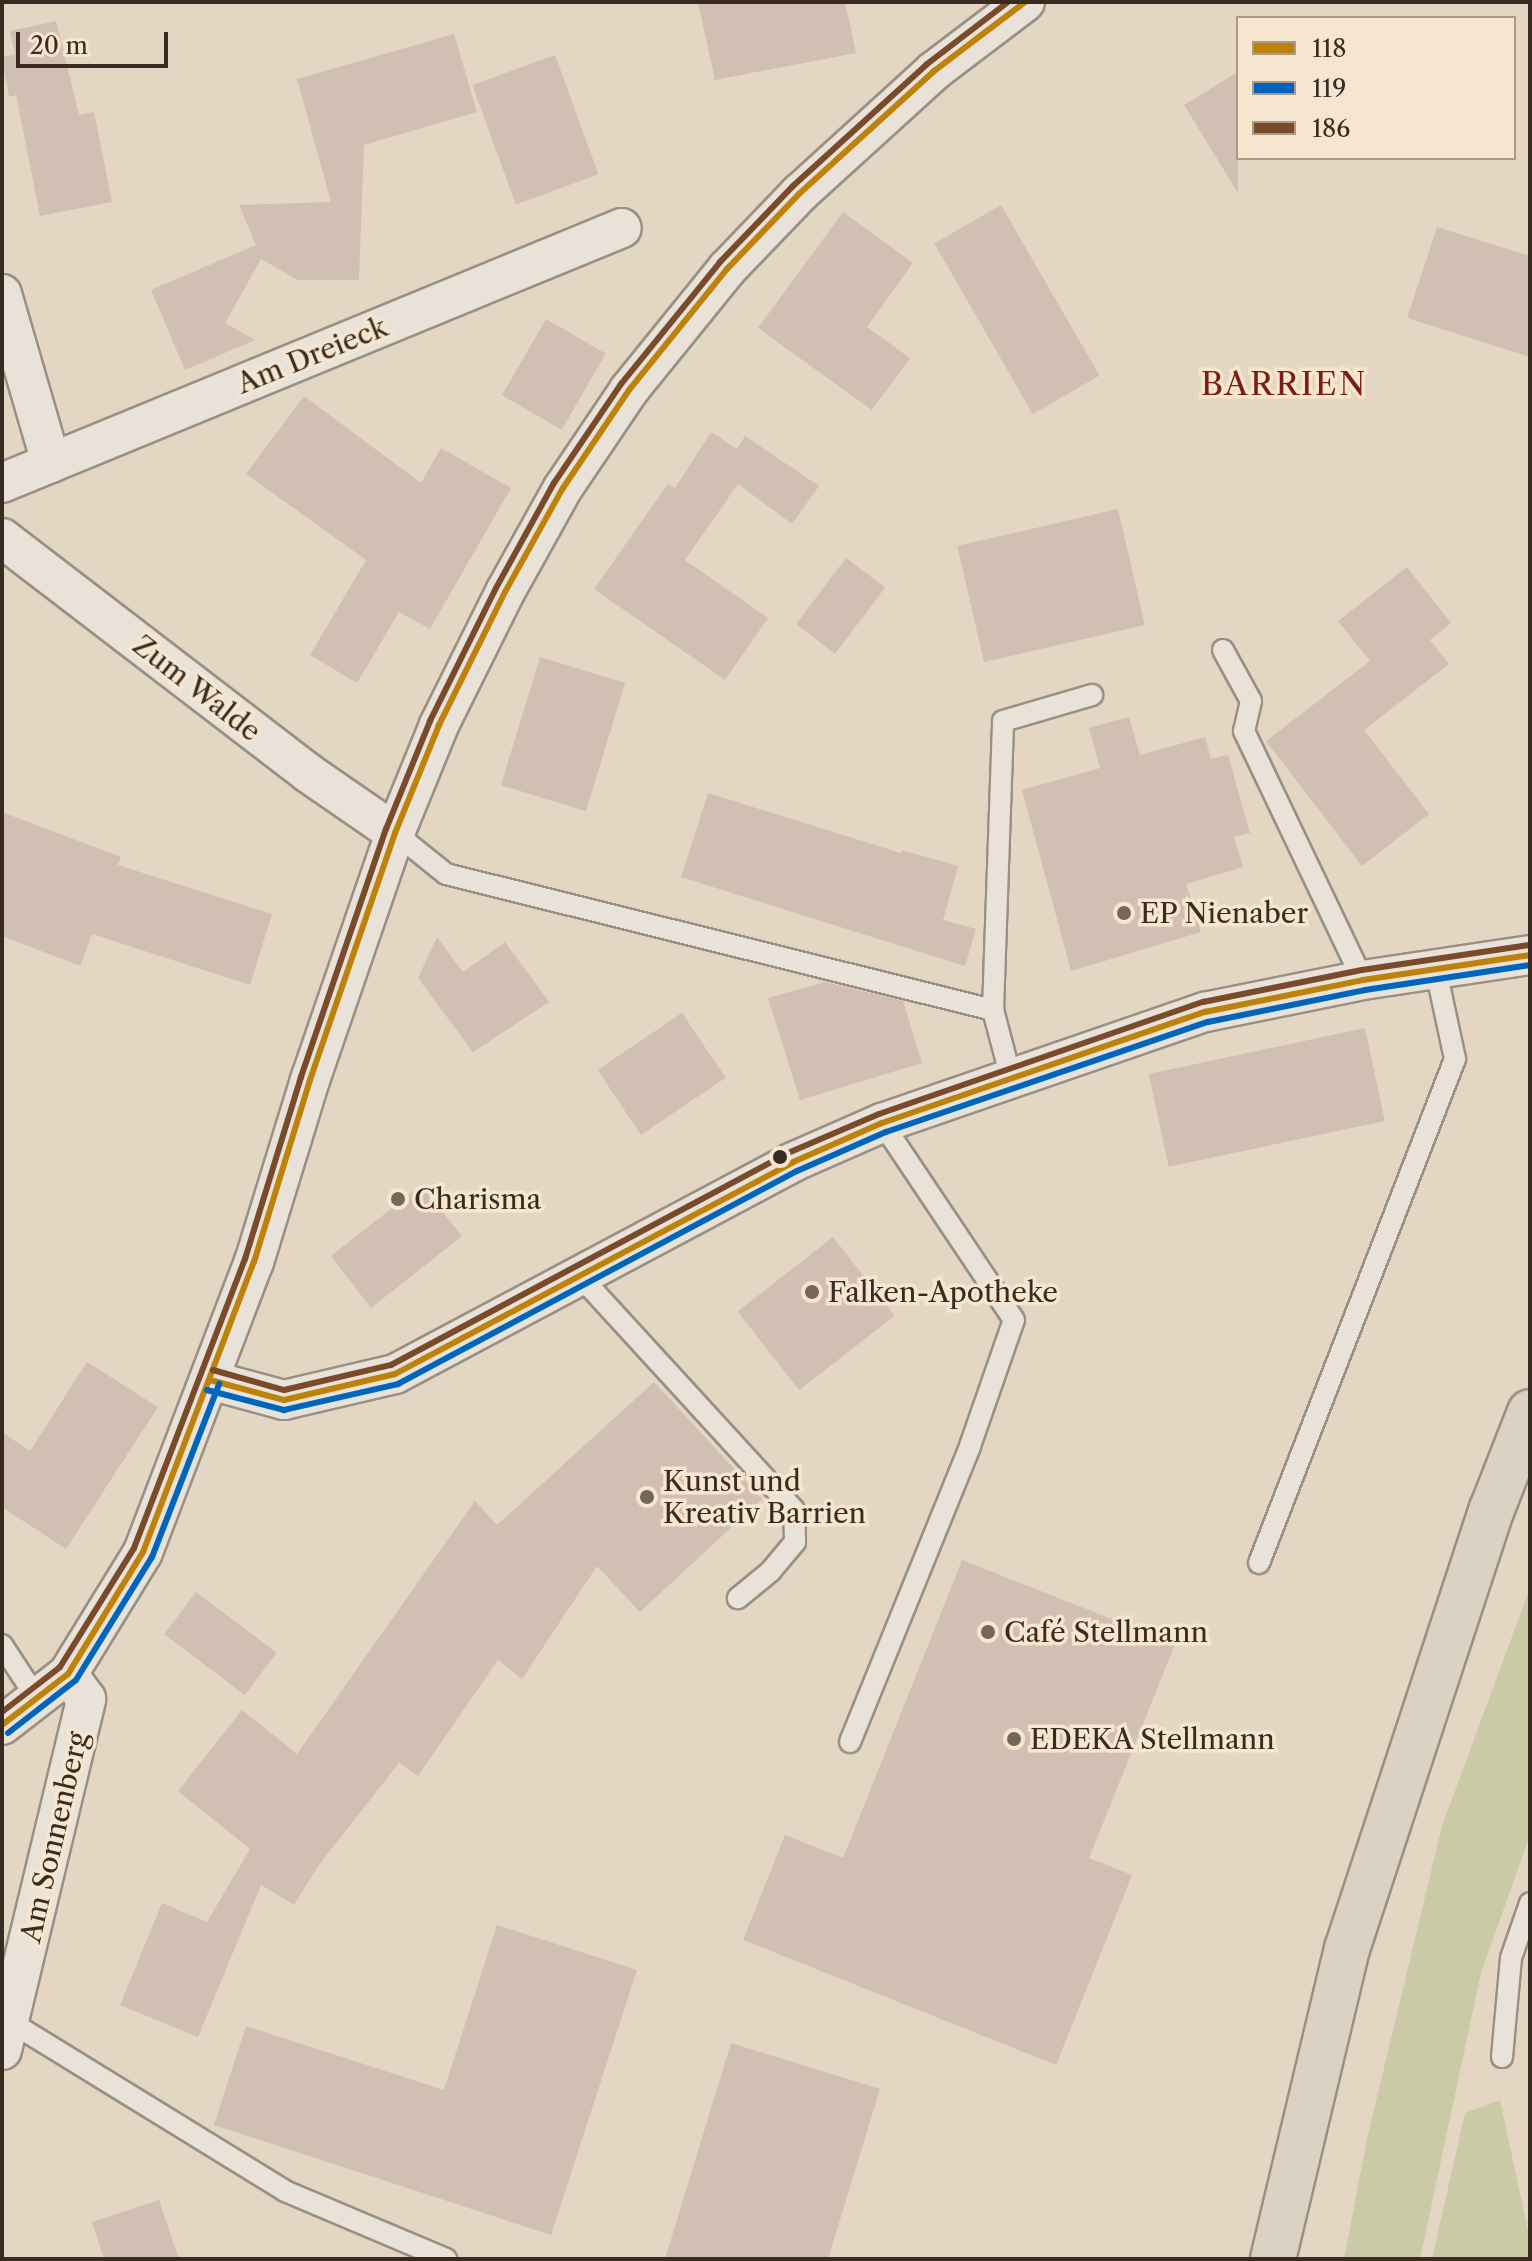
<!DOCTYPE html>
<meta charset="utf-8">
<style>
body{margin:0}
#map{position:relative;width:1532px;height:2261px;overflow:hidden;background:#e3d6c2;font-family:"Libre Caslon Text",serif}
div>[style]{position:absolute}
.green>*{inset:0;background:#cacaa7}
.building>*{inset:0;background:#d2bfb3;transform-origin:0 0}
.roads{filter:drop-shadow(2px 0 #999083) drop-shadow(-2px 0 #999083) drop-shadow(0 2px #999083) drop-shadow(0 -2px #999083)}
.lane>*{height:20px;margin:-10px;padding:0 10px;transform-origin:10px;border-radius:10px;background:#e8e2d8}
.street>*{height:38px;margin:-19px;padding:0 19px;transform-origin:19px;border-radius:19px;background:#e8e2d8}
.primary>*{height:44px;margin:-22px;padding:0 22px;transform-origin:22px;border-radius:22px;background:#dbd2c3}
.bus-1>*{height:6px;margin:-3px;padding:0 3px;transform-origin:3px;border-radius:3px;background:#be810a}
.bus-2>*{height:6px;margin:-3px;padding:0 3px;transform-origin:3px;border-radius:3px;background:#0065bd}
.bus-3>*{height:6px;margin:-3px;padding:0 3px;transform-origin:3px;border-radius:3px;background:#7a4b2a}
.dots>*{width:22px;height:22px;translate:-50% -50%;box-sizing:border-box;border:4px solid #f6e6cf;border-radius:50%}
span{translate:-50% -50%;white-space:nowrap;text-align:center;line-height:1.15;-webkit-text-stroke:7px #f6e6cf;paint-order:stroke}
.street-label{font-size:28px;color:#382b21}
.poi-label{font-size:28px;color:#382b21}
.left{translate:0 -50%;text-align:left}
.quarter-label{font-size:32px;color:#7a1f14;letter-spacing:2px}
.frame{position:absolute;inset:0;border:4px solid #382b21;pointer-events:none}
.legend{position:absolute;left:1236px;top:16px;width:280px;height:144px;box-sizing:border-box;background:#f6e6cf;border:2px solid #aa9b89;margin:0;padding:10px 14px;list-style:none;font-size:24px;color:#382b21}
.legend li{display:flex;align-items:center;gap:16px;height:40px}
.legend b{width:40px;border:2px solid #aa9b89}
.scale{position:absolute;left:16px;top:32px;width:152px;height:36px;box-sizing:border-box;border:4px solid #382b21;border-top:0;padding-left:10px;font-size:24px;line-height:28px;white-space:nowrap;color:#382b21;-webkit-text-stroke:6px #f6e6cf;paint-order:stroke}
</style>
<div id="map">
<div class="green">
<i style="clip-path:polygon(1530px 1588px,1530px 1835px,1481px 1973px,1420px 2259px,1344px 2259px,1367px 2139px,1442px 1826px)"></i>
<i style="clip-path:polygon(1500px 2100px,1530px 2240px,1530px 2259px,1432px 2259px,1465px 2113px)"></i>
</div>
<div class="building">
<i style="clip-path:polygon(698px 2px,845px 2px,856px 53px,715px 80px)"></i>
<i style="clip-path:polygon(56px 21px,79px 115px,94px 112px,112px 202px,40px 216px,16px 95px,9px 97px,2px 57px,15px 54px,10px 31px)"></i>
<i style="clip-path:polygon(454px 34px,477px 112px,364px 145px,359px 280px,298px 280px,261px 259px,225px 323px,255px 340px,185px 370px,151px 290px,256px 245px,239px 205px,331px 202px,297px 79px)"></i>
<i style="left:555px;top:55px;width:127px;height:88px;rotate:70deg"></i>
<i style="clip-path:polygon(1238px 72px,1238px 193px,1184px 105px)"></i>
<i style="left:1001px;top:205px;width:197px;height:77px;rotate:60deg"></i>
<i style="clip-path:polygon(843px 212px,913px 263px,867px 327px,910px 358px,872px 410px,758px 328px)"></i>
<i style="clip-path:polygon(1437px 227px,1530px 256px,1530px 357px,1407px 318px)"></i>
<i style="left:546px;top:319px;width:69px;height:88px;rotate:30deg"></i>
<i style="clip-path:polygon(304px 396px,421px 483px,441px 448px,511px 488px,430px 629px,399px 612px,357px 683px,310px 655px,366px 560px,246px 474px)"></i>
<i style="clip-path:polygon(711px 432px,737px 449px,745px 436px,819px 486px,792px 524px,738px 484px,685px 560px,768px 618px,725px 680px,594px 589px,668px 484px,675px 488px)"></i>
<i style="left:1118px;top:509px;width:119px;height:165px;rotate:77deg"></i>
<i style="left:846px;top:558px;width:49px;height:83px;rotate:37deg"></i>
<i style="clip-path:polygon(1407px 567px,1451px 623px,1430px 640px,1449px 664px,1364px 730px,1429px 814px,1362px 866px,1266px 741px,1370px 661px,1338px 621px)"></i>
<i style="left:540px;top:657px;width:89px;height:134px;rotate:17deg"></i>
<i style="clip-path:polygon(1129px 717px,1140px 755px,1205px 737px,1211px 759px,1228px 755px,1250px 833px,1234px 837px,1243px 867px,1186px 884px,1201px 932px,1071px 971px,1022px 790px,1100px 768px,1089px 728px)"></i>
<i style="clip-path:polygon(708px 793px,901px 853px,902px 850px,958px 866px,943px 920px,976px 929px,965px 966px,681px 877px)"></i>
<i style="clip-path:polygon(2px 812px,121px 857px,118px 865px,272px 914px,250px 985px,92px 934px,80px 966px,2px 936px)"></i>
<i style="clip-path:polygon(437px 937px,463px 972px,505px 942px,549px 1002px,473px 1052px,418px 978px)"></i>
<i style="clip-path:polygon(825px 982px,903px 1001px,922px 1063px,800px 1100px,768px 998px)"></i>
<i style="left:682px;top:1013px;width:78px;height:102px;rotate:56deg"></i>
<i style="left:1365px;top:1028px;width:95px;height:221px;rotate:78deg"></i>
<i style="clip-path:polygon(424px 1189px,462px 1236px,371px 1308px,331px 1256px,415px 1190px,418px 1194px)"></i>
<i style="left:833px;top:1237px;width:100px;height:121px;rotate:52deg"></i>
<i style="clip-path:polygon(87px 1362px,158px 1407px,66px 1549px,2px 1507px,2px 1432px,30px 1451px)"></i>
<i style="clip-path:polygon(654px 1382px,762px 1499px,640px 1612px,597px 1566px,522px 1679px,498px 1660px,418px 1776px,399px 1763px,318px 1866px,294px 1905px,261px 1885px,198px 2037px,120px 2005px,162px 1903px,207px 1922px,250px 1849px,178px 1791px,242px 1710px,297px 1754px,475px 1501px,497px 1525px)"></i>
<i style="clip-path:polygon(962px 1560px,1175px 1644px,1089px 1858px,1132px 1875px,1056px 2065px,743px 1940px,785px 1835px,843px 1858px)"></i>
<i style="left:196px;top:1592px;width:101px;height:53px;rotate:37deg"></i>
<i style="clip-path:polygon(497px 1925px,637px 1970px,551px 2235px,214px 2125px,246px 2026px,444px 2090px)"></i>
<i style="clip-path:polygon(731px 2043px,880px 2089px,828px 2259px,665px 2259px)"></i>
<i style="clip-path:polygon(159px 2200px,179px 2259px,104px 2259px,92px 2222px)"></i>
</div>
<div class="roads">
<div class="lane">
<i style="left:1223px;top:650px;width:58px;rotate:61.2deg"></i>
<i style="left:1251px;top:701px;width:31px;rotate:103deg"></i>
<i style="left:1244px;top:731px;width:276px;rotate:64.5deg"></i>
<i style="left:395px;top:833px;width:65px;rotate:38.8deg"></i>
<i style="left:446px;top:874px;width:564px;rotate:13.96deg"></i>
<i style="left:1011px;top:1078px;width:70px;rotate:-104.8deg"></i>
<i style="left:993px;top:1010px;width:289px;rotate:-88deg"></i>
<i style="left:1003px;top:721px;width:93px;rotate:-16.3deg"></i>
<i style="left:578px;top:1274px;width:320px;rotate:47.5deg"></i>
<i style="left:794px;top:1510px;width:32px;rotate:88deg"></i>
<i style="left:795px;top:1542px;width:38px;rotate:130deg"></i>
<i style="left:771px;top:1571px;width:43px;rotate:140.7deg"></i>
<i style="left:1259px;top:1563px;width:541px;rotate:-68.75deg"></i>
<i style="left:1455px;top:1059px;width:91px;rotate:-102.1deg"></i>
<i style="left:2px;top:1645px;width:66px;rotate:56.8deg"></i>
<i style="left:850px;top:1742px;width:319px;rotate:-67.9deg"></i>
<i style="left:970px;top:1446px;width:133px;rotate:-70.8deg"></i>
<i style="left:1014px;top:1320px;width:237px;rotate:-123.8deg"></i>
<i style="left:9px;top:2021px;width:324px;rotate:31.6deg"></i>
<i style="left:285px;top:2191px;width:175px;rotate:22.9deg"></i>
<i style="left:1502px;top:2057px;width:99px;rotate:-84.8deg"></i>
<i style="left:1511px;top:1958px;width:58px;rotate:-70.9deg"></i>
</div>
<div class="street">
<i style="left:2px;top:294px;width:176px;rotate:73.8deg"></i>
<i style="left:2px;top:483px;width:670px;rotate:-22.36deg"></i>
<i style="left:2px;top:538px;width:386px;rotate:37.5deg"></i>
<i style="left:308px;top:773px;width:106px;rotate:34.6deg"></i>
<i style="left:210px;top:1380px;width:77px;rotate:15.1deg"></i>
<i style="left:284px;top:1400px;width:114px;rotate:-13.2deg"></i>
<i style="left:395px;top:1374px;width:451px;rotate:-28deg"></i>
<i style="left:793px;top:1162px;width:97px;rotate:-23.7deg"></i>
<i style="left:882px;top:1123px;width:342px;rotate:-19deg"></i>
<i style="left:1205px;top:1012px;width:161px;rotate:-11.4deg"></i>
<i style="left:1363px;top:980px;width:169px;rotate:-8.5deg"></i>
<i style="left:2px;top:1725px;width:83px;rotate:-37.7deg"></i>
<i style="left:68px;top:1674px;width:143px;rotate:-58.4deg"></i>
<i style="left:143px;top:1552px;width:311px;rotate:-69.1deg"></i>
<i style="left:254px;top:1262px;width:190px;rotate:-72.9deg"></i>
<i style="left:310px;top:1080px;width:261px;rotate:-71deg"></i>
<i style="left:395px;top:833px;width:117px;rotate:-67.8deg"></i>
<i style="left:439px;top:725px;width:148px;rotate:-63.6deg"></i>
<i style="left:505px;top:592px;width:119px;rotate:-60.9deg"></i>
<i style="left:563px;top:488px;width:118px;rotate:-56deg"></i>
<i style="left:629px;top:390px;width:156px;rotate:-51deg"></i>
<i style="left:727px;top:269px;width:105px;rotate:-46.2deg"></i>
<i style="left:800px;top:193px;width:181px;rotate:-42.3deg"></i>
<i style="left:934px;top:71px;width:114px;rotate:-37.2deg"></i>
<i style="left:2px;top:2050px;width:361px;rotate:-76.5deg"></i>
<i style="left:86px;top:1699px;width:31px;rotate:-126deg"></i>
</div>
<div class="primary">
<i style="left:1273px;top:2259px;width:319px;rotate:-76.6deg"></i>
<i style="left:1347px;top:1949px;width:463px;rotate:-71.8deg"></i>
<i style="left:1492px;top:1509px;width:104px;rotate:-68.6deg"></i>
</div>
</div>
<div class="bus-1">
<i style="left:210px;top:1380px;width:77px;rotate:15.1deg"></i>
<i style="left:284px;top:1400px;width:114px;rotate:-13.2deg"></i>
<i style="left:395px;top:1374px;width:451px;rotate:-28deg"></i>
<i style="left:793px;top:1162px;width:97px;rotate:-23.7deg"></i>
<i style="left:882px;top:1123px;width:342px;rotate:-19deg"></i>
<i style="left:1205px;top:1012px;width:161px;rotate:-11.4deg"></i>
<i style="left:1363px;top:980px;width:169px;rotate:-8.5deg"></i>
<i style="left:2px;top:1725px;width:83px;rotate:-37.7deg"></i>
<i style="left:68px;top:1674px;width:143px;rotate:-58.4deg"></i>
<i style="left:143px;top:1552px;width:311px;rotate:-69.1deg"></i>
<i style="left:254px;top:1262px;width:190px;rotate:-72.9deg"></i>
<i style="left:310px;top:1080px;width:261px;rotate:-71deg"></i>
<i style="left:395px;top:833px;width:117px;rotate:-67.8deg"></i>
<i style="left:439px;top:725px;width:148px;rotate:-63.6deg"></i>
<i style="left:505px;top:592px;width:119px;rotate:-60.9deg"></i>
<i style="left:563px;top:488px;width:118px;rotate:-56deg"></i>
<i style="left:629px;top:390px;width:156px;rotate:-51deg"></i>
<i style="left:727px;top:269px;width:105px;rotate:-46.2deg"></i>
<i style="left:800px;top:193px;width:181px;rotate:-42.3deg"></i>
<i style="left:934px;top:71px;width:114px;rotate:-37.2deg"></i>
</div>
<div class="bus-2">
<i style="left:207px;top:1390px;width:80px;rotate:14.6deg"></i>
<i style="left:284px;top:1410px;width:117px;rotate:-12.8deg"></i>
<i style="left:398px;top:1384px;width:452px;rotate:-28.1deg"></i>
<i style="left:797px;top:1171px;width:97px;rotate:-23.7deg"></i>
<i style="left:886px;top:1132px;width:340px;rotate:-18.9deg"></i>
<i style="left:1208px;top:1022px;width:160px;rotate:-11.5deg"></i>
<i style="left:1365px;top:990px;width:167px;rotate:-8.6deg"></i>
<i style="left:8px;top:1733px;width:86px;rotate:-37.9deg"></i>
<i style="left:76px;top:1680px;width:145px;rotate:-58.3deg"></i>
<i style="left:152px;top:1557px;width:186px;rotate:-68.8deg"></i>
</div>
<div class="bus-3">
<i style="left:213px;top:1370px;width:74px;rotate:15.7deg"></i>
<i style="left:284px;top:1390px;width:110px;rotate:-13.2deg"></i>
<i style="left:391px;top:1365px;width:450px;rotate:-28.1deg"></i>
<i style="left:788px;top:1153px;width:99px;rotate:-23.2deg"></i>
<i style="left:879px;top:1114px;width:343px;rotate:-19.1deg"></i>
<i style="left:1203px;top:1002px;width:162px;rotate:-11.4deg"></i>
<i style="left:1362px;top:970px;width:169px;rotate:-8.5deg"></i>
<i style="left:2px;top:1712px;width:73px;rotate:-37.8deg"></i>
<i style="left:60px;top:1667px;width:140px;rotate:-58.1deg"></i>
<i style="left:134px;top:1548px;width:310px;rotate:-69deg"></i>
<i style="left:245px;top:1259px;width:190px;rotate:-72.9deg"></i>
<i style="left:301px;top:1077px;width:262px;rotate:-71.1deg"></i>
<i style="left:386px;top:829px;width:117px;rotate:-67.8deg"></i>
<i style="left:430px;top:721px;width:148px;rotate:-63.6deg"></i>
<i style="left:496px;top:588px;width:120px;rotate:-61.1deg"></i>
<i style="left:554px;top:483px;width:120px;rotate:-55.9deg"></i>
<i style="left:621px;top:384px;width:157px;rotate:-50.9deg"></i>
<i style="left:720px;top:262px;width:105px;rotate:-46.2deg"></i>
<i style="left:793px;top:186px;width:181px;rotate:-42.3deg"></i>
<i style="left:927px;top:64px;width:102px;rotate:-37.4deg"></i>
</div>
<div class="dots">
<i style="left:1124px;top:913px;background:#746759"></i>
<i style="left:780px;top:1157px;background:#382b21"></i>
<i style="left:398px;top:1199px;background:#746759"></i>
<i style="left:812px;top:1292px;background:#746759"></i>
<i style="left:647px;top:1497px;background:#746759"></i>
<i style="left:988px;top:1632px;background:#746759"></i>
<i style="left:1014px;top:1739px;background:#746759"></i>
</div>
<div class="street-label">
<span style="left:312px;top:355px;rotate:-22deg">Am Dreieck</span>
<span style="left:197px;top:688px;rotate:38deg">Zum Walde</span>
<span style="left:54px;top:1837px;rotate:-77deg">Am Sonnenberg</span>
</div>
<div class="poi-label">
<span class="left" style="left:1140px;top:913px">EP Nienaber</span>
<span class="left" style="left:414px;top:1199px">Charisma</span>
<span class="left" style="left:828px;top:1292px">Falken-Apotheke</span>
<span class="left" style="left:663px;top:1497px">Kunst und<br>Kreativ Barrien</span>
<span class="left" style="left:1004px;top:1632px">Café Stellmann</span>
<span class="left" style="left:1030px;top:1739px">EDEKA Stellmann</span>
</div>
<div class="quarter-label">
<span style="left:1284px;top:384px">BARRIEN</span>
</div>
<div class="frame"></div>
<ul class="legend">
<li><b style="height:10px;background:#be810a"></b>118</li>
<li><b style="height:10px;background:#0065bd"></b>119</li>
<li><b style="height:10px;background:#7a4b2a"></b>186</li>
</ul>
<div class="scale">20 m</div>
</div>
